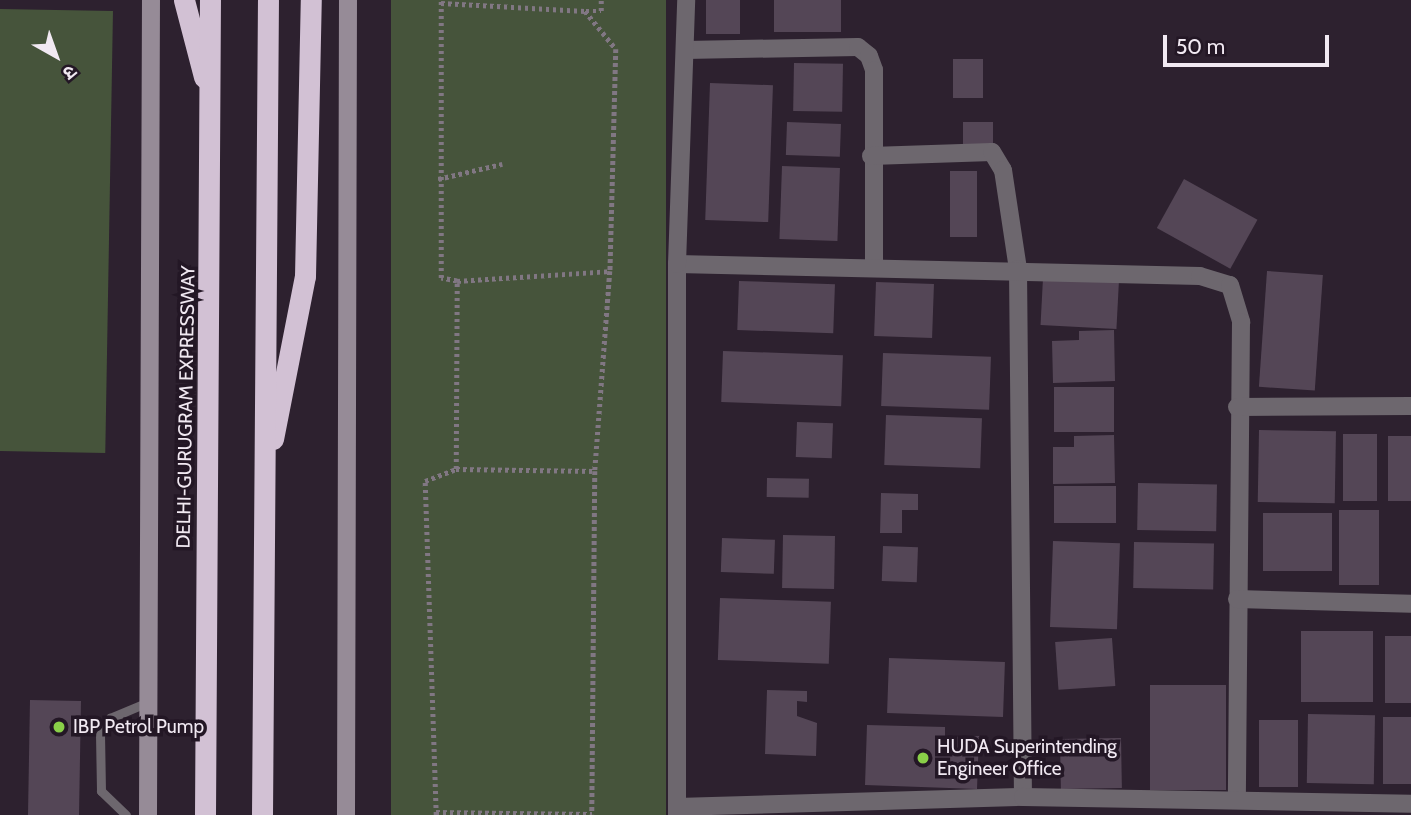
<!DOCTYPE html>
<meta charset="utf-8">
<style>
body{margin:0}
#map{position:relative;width:1411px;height:815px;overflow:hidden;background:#2d212f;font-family:Cabin,"Noto Sans Devanagari",sans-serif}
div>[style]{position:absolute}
.green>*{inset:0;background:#46543b;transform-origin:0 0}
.building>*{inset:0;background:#544656;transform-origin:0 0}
.path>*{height:4.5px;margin-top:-2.25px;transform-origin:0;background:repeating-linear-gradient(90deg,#817783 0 3.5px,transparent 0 7px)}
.service>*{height:9px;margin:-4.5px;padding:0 4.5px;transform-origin:4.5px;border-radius:4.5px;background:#6d676e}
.minor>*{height:18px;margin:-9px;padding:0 9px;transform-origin:9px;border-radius:9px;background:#6d676e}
.secondary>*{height:18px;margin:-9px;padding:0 9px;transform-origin:9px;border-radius:9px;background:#968b97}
.motorway>*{height:21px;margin:-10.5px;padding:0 10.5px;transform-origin:10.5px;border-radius:10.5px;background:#d2c1d4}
.dots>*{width:19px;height:19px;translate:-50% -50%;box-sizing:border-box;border:4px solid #231725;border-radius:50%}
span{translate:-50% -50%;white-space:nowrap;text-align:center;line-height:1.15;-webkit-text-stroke:7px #231725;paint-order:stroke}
.street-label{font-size:19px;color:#f1e9f2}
.poi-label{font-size:19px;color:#f1e9f2}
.left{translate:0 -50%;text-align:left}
.north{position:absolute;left:21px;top:21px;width:70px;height:70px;-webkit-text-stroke:5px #231725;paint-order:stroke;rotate:140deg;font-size:19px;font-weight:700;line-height:28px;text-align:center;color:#f1e9f2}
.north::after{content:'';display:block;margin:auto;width:24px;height:32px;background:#f1e9f2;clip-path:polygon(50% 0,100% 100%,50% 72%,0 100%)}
.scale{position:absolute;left:1163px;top:35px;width:166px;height:32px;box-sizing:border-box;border:4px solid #f1e9f2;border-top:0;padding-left:9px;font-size:21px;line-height:24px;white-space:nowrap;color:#f1e9f2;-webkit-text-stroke:5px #231725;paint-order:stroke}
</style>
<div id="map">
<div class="green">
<i style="left:391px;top:0;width:275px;height:815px"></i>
<i style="left:0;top:9px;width:113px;height:442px;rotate:1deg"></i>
</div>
<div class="building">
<i style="left:706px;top:0;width:34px;height:34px"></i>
<i style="left:774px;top:0;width:67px;height:32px"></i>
<i style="left:953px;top:59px;width:30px;height:39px"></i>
<i style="left:794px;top:63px;width:49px;height:48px;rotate:1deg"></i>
<i style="left:710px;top:83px;width:63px;height:137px;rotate:2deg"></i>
<i style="left:787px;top:122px;width:54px;height:33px;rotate:2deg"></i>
<i style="left:963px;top:122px;width:30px;height:25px"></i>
<i style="left:782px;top:166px;width:58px;height:73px;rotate:2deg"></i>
<i style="left:950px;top:171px;width:27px;height:66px"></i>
<i style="left:1184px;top:179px;width:84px;height:56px;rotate:29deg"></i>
<i style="left:1267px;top:271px;width:56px;height:116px;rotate:4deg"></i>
<i style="left:1043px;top:278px;width:76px;height:47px;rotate:3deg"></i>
<i style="left:739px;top:281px;width:96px;height:49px;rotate:2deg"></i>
<i style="left:876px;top:282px;width:58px;height:54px;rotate:2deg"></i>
<i style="clip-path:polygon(1114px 330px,1115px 381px,1053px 383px,1052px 341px,1079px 340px,1079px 331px)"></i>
<i style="left:723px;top:351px;width:120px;height:51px;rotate:2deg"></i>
<i style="left:883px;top:353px;width:108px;height:53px;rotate:2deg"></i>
<i style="left:1114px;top:387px;width:45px;height:60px;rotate:90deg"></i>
<i style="left:886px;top:415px;width:96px;height:50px;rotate:2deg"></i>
<i style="left:797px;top:422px;width:36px;height:35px;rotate:2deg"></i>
<i style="left:1259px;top:430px;width:77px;height:72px;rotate:1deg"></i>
<i style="left:1343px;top:434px;width:34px;height:67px"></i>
<i style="clip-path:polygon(1114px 435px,1115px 483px,1053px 484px,1053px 447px,1074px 447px,1074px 436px)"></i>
<i style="left:1388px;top:436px;width:23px;height:65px"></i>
<i style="left:767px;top:478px;width:42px;height:19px;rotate:1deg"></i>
<i style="left:1138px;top:483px;width:79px;height:47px;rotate:1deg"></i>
<i style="left:1116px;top:486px;width:37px;height:62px;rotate:90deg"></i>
<i style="clip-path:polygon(881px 493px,918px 494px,918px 510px,902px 510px,902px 533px,880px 533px)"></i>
<i style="left:1339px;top:510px;width:40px;height:75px"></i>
<i style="left:1263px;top:513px;width:69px;height:58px"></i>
<i style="left:783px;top:535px;width:52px;height:53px;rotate:1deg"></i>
<i style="left:722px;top:538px;width:53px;height:34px;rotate:2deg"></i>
<i style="left:1053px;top:541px;width:67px;height:86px;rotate:2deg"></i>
<i style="left:1134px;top:542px;width:80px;height:46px;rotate:1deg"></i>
<i style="left:883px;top:546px;width:35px;height:35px;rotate:2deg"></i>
<i style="left:720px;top:598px;width:111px;height:62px;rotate:2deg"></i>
<i style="left:1301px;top:631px;width:72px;height:71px"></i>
<i style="left:1385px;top:636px;width:26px;height:67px"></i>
<i style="left:1112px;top:638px;width:48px;height:57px;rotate:86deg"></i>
<i style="left:889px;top:658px;width:116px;height:55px;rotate:2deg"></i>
<i style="left:1150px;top:685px;width:76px;height:105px"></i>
<i style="clip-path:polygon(767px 690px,807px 691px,807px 702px,797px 701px,797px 716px,817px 723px,816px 756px,765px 754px)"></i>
<i style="left:30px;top:700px;width:51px;height:115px;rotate:1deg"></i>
<i style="left:1308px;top:714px;width:67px;height:69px;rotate:1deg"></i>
<i style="left:1383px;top:717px;width:28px;height:67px"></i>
<i style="left:1259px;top:720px;width:39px;height:67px"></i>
<i style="clip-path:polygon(867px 725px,945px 727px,945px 737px,979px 736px,977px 789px,865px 785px)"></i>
<i style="left:1121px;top:738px;width:50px;height:61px;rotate:89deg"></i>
</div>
<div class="path">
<i style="left:441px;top:3px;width:144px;rotate:3.2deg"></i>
<i style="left:585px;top:11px;width:49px;rotate:50.8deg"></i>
<i style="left:616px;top:49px;width:222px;rotate:91.5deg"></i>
<i style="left:610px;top:271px;width:201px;rotate:94.3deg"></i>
<i style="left:586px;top:11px;width:15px"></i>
<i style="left:601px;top:11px;width:11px;rotate:-90deg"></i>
<i style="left:438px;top:179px;width:66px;rotate:-13.2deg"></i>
<i style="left:457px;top:281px;width:153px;rotate:-3.7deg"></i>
<i style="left:456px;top:469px;width:139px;rotate:0.8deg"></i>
<i style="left:595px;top:471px;width:343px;rotate:90.5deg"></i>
<i style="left:436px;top:812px;width:156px;rotate:0.7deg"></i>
<i style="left:436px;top:815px;width:334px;rotate:-91.9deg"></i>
<i style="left:425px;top:481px;width:33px;rotate:-21deg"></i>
<i style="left:456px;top:469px;width:188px;rotate:-89.7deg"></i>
<i style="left:457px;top:281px;width:16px;rotate:-169deg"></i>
<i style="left:441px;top:278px;width:278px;rotate:-90deg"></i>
</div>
<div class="service">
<i style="left:126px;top:815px;width:35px;rotate:-136deg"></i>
<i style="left:101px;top:791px;width:56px;rotate:-91deg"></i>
<i style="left:100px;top:735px;width:20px;rotate:-60deg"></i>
<i style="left:110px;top:718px;width:41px;rotate:-22.8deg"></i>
</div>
<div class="minor">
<i style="left:685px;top:50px;width:173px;rotate:-1deg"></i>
<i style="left:858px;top:47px;width:14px;rotate:39deg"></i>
<i style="left:869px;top:56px;width:15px;rotate:70deg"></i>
<i style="left:874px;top:70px;width:197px;rotate:90deg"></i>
<i style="left:871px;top:156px;width:121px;rotate:-1.9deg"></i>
<i style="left:992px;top:152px;width:21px;rotate:59deg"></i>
<i style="left:1003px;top:170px;width:100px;rotate:81.4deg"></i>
<i style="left:1018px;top:269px;width:528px;rotate:89.46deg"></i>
<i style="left:677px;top:264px;width:523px;rotate:1.31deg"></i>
<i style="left:1200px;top:276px;width:31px;rotate:17deg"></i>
<i style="left:1230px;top:285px;width:39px;rotate:73deg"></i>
<i style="left:1241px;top:322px;width:477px;rotate:90.5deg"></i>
<i style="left:1237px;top:407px;width:174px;rotate:-0.3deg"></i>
<i style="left:1237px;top:599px;width:174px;rotate:1.6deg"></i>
<i style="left:677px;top:807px;width:346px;rotate:-1.7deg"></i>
<i style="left:1023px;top:797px;width:388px;rotate:1deg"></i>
<i style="left:677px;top:815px;width:551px;rotate:-90deg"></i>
<i style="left:677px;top:264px;width:264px;rotate:-88deg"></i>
</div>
<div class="secondary">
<i style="left:148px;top:815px;width:815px;rotate:-89.79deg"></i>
<i style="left:346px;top:815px;width:815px;rotate:-89.86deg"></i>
</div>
<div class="motorway">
<i style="left:184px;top:0;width:80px;rotate:75.4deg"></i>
<i style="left:273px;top:439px;width:166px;rotate:-78.9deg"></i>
<i style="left:305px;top:276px;width:276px;rotate:-88.8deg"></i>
<i style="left:205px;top:815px;width:815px;rotate:-89.65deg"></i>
<i style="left:262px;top:815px;width:815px;rotate:-89.58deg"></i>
</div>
<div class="dots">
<i style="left:59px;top:727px;background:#89cf48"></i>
<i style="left:923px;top:758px;background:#89cf48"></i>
</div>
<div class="street-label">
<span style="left:186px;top:407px;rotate:-89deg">DELHI-GURUGRAM EXPRESSWAY</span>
</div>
<div class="poi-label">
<span class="left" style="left:73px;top:727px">IBP Petrol Pump</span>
<span class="left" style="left:937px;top:758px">HUDA Superintending<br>Engineer Office</span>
</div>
<div class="north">उ</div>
<div class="scale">50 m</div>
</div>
